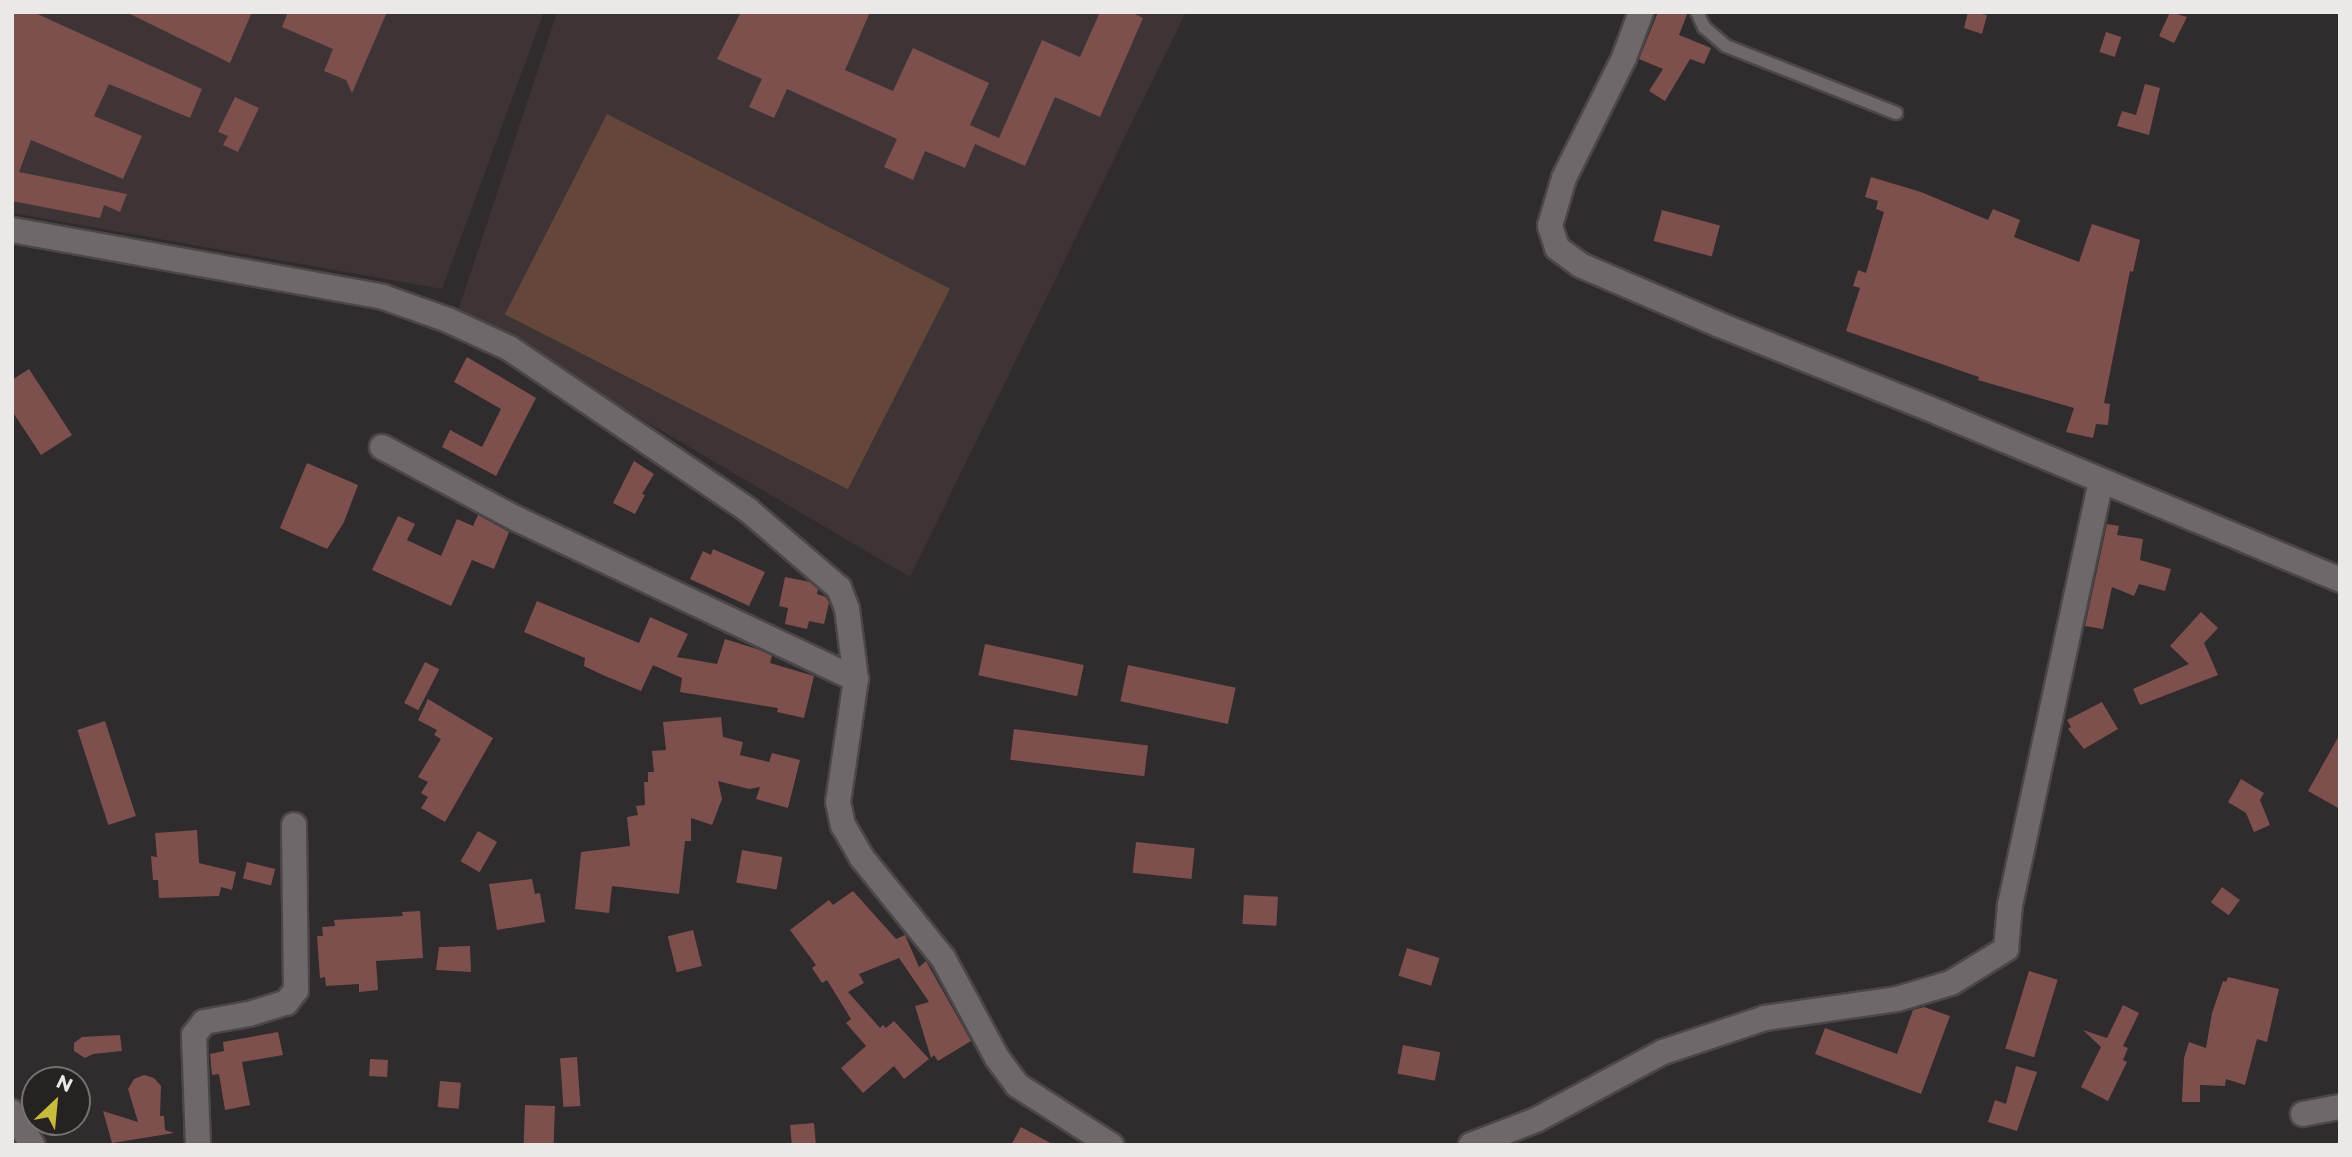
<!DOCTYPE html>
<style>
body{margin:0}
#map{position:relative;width:2352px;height:1157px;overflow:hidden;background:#302b2c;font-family:Montserrat,sans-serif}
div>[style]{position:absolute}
.built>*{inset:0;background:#3e3335}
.green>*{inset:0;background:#65463a;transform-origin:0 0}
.building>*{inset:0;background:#7d504d;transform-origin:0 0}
.roads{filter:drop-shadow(2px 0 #4b4748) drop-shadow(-2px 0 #4b4748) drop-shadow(0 2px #4b4748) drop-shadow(0 -2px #4b4748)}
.service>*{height:12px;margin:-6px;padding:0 6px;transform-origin:6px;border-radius:6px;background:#6e686a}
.minor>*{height:24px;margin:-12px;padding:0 12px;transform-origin:12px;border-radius:12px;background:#6e686a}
span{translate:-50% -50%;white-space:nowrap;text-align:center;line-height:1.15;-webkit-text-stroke:7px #262222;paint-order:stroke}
.frame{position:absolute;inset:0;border:14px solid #ebe8e8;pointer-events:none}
.north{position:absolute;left:21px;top:1066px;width:70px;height:70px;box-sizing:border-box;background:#262222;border:2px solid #757171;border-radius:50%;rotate:26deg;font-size:19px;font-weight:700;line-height:28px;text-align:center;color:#ebe8e8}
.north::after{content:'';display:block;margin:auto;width:24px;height:32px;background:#c7bb3b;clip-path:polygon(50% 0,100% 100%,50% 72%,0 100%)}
</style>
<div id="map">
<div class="built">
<i style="clip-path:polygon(12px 12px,544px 12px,442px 289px,12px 213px)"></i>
<i style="clip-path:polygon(557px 12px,1186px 12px,910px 577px,458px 311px)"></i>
</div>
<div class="green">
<i style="left:607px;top:114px;width:385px;height:225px;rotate:27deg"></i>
</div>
<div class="building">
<i style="clip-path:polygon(12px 12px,33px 12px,202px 89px,190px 118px,109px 84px,94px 116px,142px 136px,123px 179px,31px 140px,19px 172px,127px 194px,120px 212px,104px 205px,100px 218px,12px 201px)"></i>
<i style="clip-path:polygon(126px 12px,252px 12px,230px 63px)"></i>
<i style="clip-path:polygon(288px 12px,387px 12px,352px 93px,346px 80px,324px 71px,333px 49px,282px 27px)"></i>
<i style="clip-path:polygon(741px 12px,870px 12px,845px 70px,893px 91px,913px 48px,989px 83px,970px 125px,999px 138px,1042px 40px,1080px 57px,1100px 12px,1131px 12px,1143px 18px,1100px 117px,1055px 97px,1025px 166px,975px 144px,965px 168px,925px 151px,913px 180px,884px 167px,897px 139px,787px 89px,774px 118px,749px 107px,762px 79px,717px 59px)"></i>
<i style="clip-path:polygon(1658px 12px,1688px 12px,1679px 35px,1711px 48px,1704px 64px,1690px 59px,1665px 101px,1649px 91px,1663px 69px,1639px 59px)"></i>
<i style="clip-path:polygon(1968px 12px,1987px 15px,1982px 34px,1964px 28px)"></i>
<i style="clip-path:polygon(2170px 12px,2187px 17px,2174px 43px,2159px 36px)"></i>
<i style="left:2106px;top:32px;width:16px;height:21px;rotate:18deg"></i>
<i style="clip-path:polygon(2145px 84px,2160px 88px,2149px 135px,2117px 126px,2122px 111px,2136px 115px)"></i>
<i style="clip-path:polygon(235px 97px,259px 108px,238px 152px,223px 145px,228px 136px,218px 132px)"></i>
<i style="clip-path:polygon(1871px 177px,1921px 192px,1988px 220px,1993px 209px,2020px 220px,2014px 237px,2079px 262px,2092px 224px,2140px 240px,2133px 272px,2130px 271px,2104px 403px,2110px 404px,2108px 425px,2096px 424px,2093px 438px,2066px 432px,2074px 408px,1978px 380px,1979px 377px,1846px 331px,1860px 288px,1853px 286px,1858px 270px,1866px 273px,1884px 212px,1876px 209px,1878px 201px,1865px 197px)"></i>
<i style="left:1662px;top:210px;width:60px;height:32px;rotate:15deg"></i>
<i style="clip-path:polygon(467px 357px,536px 398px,496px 476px,442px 447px,450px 430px,482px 447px,501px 409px,454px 382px)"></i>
<i style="clip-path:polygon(29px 369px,72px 435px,41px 455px,12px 411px,12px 380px)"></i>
<i style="clip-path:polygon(634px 461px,654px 474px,642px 494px,645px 495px,635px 514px,613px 503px)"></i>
<i style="clip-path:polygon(307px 463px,358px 485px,344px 522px,327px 549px,280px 528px)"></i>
<i style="clip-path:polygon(478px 515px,509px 532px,494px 569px,472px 560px,451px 606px,372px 570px,398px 516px,415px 524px,407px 540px,441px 556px,457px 519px,473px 526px)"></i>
<i style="clip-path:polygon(2107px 524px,2119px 526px,2117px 535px,2143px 539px,2140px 560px,2171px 569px,2165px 591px,2139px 584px,2134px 596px,2112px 587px,2103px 629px,2085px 626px)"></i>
<i style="clip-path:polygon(713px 549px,765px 572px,749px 606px,690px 579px,703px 551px,711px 555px)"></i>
<i style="clip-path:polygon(785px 577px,810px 582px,818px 589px,817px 594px,826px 597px,829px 603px,824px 624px,809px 621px,807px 629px,785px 624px,788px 608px,779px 606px)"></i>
<i style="clip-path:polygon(537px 601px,639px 643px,650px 617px,688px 634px,677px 657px,717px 664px,725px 639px,757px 649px,772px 656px,770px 663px,814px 676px,804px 718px,777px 712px,778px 708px,680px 692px,682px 678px,653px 665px,641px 691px,605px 676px,584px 666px,585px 658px,524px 632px)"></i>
<i style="clip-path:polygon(2201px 612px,2218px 628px,2204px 643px,2218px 675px,2140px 705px,2133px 689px,2189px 664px,2170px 646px)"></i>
<i style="left:985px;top:644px;width:101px;height:32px;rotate:12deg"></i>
<i style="left:425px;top:662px;width:16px;height:46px;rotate:27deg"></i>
<i style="left:1128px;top:665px;width:110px;height:37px;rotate:12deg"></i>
<i style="clip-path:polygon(428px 699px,493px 738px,445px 822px,421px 808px,428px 797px,421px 793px,428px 782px,418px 777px,441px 739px,434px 735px,437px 730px,418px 720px)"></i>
<i style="clip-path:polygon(2102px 702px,2118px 729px,2084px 749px,2068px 729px,2071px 727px,2067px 720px)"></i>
<i style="clip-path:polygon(721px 717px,723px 737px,743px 742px,740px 755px,769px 762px,772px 753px,800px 760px,788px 808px,756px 799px,760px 787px,749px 789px,718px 781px,722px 799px,712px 825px,691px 818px,691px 841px,685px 841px,679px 894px,612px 886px,609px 913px,575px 909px,581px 852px,630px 846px,627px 817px,638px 815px,636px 806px,645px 805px,644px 782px,648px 782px,648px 772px,654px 772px,652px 751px,666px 750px,663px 722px)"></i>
<i style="left:105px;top:721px;width:100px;height:29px;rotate:72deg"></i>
<i style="left:1014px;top:729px;width:135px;height:31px;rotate:7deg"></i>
<i style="clip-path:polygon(2340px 734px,2340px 809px,2308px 791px)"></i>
<i style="clip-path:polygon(2241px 779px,2264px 793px,2260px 800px,2270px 825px,2254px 832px,2246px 813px,2228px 802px)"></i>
<i style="clip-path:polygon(197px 830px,199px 863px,236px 872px,232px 890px,221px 887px,219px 896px,159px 898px,158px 880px,153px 880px,151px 856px,157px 857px,155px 833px)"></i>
<i style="left:478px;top:831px;width:22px;height:35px;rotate:30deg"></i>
<i style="left:1136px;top:842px;width:59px;height:31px;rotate:6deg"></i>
<i style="left:742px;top:850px;width:41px;height:33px;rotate:10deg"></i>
<i style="left:247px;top:862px;width:29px;height:17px;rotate:14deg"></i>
<i style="clip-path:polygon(532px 879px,535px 894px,540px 893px,545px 922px,497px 930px,489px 884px)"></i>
<i style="left:2222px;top:887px;width:22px;height:19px;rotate:36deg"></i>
<i style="clip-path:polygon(853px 891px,896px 939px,905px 935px,919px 967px,926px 961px,971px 1041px,938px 1061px,934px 1055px,931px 1058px,915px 1006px,929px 1002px,899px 958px,859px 974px,864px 983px,848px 992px,880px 1028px,883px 1025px,886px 1028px,894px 1021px,929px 1059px,904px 1079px,894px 1066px,863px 1093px,841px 1068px,866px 1046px,846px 1023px,851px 1019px,827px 980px,822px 983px,812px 968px,816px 965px,790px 930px,829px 900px,833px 905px)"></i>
<i style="left:1244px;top:895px;width:34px;height:29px;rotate:3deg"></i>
<i style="clip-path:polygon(420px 911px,423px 958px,376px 961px,378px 990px,359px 992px,359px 984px,326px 986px,325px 977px,320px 978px,317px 936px,323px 936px,322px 927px,335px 926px,334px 920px,403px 916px,402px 912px)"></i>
<i style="left:693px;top:930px;width:37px;height:26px;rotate:76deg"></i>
<i style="clip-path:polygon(470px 946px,471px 972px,436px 970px,439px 947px)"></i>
<i style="left:1407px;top:948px;width:34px;height:29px;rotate:17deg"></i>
<i style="left:2029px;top:971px;width:30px;height:81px;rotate:17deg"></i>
<i style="clip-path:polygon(2228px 977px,2279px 989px,2267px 1042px,2257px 1039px,2245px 1085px,2226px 1079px,2225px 1086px,2200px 1085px,2200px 1102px,2182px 1102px,2184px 1058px,2189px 1042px,2206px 1048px,2212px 1013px,2223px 981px,2226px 982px)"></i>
<i style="clip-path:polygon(2123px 1005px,2139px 1013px,2123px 1046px,2128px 1048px,2123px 1060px,2127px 1062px,2108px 1101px,2081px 1087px,2101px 1047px,2083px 1030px,2107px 1038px)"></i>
<i style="clip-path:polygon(1924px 1007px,1950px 1016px,1921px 1094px,1815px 1054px,1825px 1028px,1897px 1054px,1913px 1010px)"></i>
<i style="clip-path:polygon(278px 1032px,283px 1055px,242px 1062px,250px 1105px,225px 1110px,219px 1074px,212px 1075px,210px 1054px,224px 1051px,223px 1042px)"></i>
<i style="clip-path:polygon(120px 1035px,122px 1051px,93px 1054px,85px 1058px,74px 1051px,74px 1043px,82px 1037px)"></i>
<i style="left:1403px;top:1045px;width:38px;height:29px;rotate:11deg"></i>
<i style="left:577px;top:1057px;width:49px;height:17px;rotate:86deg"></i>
<i style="left:370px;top:1059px;width:18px;height:17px;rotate:3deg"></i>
<i style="clip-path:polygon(2016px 1066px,2037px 1072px,2017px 1131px,1988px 1122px,1995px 1100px,2006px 1104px)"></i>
<i style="clip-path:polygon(144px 1075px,154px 1078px,161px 1086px,160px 1116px,164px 1116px,165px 1130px,174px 1133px,112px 1143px,103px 1111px,138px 1122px,128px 1089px,134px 1079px)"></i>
<i style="left:440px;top:1081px;width:21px;height:26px;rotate:5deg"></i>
<i style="left:525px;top:1105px;width:30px;height:40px;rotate:2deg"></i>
<i style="left:814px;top:1123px;width:22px;height:24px;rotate:85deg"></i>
<i style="clip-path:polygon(1021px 1127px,1054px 1145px,1011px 1145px)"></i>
</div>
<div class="roads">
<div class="service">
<i style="left:1697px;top:12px;width:17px;rotate:65deg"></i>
<i style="left:1704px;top:27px;width:29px;rotate:41deg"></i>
<i style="left:1726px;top:46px;width:183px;rotate:21.5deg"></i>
</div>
<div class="minor">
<i style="left:1641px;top:12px;width:49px;rotate:110.3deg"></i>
<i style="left:1624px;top:58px;width:134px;rotate:116.6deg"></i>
<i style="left:1564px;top:178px;width:50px;rotate:106.3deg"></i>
<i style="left:1550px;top:226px;width:23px;rotate:72deg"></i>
<i style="left:1557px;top:248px;width:29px;rotate:36deg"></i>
<i style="left:1580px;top:265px;width:152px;rotate:23.2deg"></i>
<i style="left:1720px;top:325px;width:239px;rotate:21.8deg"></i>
<i style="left:1942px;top:414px;width:431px;rotate:22.6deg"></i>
<i style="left:12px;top:230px;width:377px;rotate:10.2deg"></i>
<i style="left:383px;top:297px;width:69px;rotate:19.5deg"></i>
<i style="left:448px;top:320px;width:67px;rotate:24.7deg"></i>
<i style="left:509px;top:348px;width:289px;rotate:34.1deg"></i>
<i style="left:748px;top:510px;width:120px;rotate:40.6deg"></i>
<i style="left:839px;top:588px;width:22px;rotate:69deg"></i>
<i style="left:847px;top:609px;width:71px;rotate:82.7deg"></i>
<i style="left:856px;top:679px;width:124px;rotate:98.3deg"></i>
<i style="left:838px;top:802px;width:24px;rotate:78deg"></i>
<i style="left:843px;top:825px;width:38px;rotate:60deg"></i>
<i style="left:862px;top:858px;width:129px;rotate:51deg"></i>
<i style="left:943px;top:958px;width:114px;rotate:61.6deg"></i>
<i style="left:997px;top:1058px;width:34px;rotate:53deg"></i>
<i style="left:1017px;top:1085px;width:112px;rotate:32.6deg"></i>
<i style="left:382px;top:447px;width:153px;rotate:28.1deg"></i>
<i style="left:517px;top:519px;width:375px;rotate:25.3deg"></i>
<i style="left:12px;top:1112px;width:39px;rotate:58deg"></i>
<i style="left:2303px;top:1114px;width:38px;rotate:-11deg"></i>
<i style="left:198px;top:1145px;width:110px;rotate:-92.1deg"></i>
<i style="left:194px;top:1035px;width:16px;rotate:-52deg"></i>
<i style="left:204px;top:1022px;width:46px;rotate:-10.1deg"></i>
<i style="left:249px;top:1014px;width:39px;rotate:-17deg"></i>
<i style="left:286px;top:1003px;width:16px;rotate:-52deg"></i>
<i style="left:296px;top:990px;width:165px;rotate:-90.7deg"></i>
<i style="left:1471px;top:1145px;width:70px;rotate:-21deg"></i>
<i style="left:1536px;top:1120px;width:144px;rotate:-28.2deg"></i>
<i style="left:1663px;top:1052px;width:108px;rotate:-18.4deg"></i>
<i style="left:1765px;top:1018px;width:133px;rotate:-8.2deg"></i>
<i style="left:1897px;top:999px;width:56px;rotate:-16.5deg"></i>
<i style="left:1951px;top:983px;width:65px;rotate:-31.7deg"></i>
<i style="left:2006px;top:949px;width:44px;rotate:-84.8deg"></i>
<i style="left:2010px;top:905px;width:434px;rotate:-77.9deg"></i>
</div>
</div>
<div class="frame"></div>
<div class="north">N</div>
</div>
